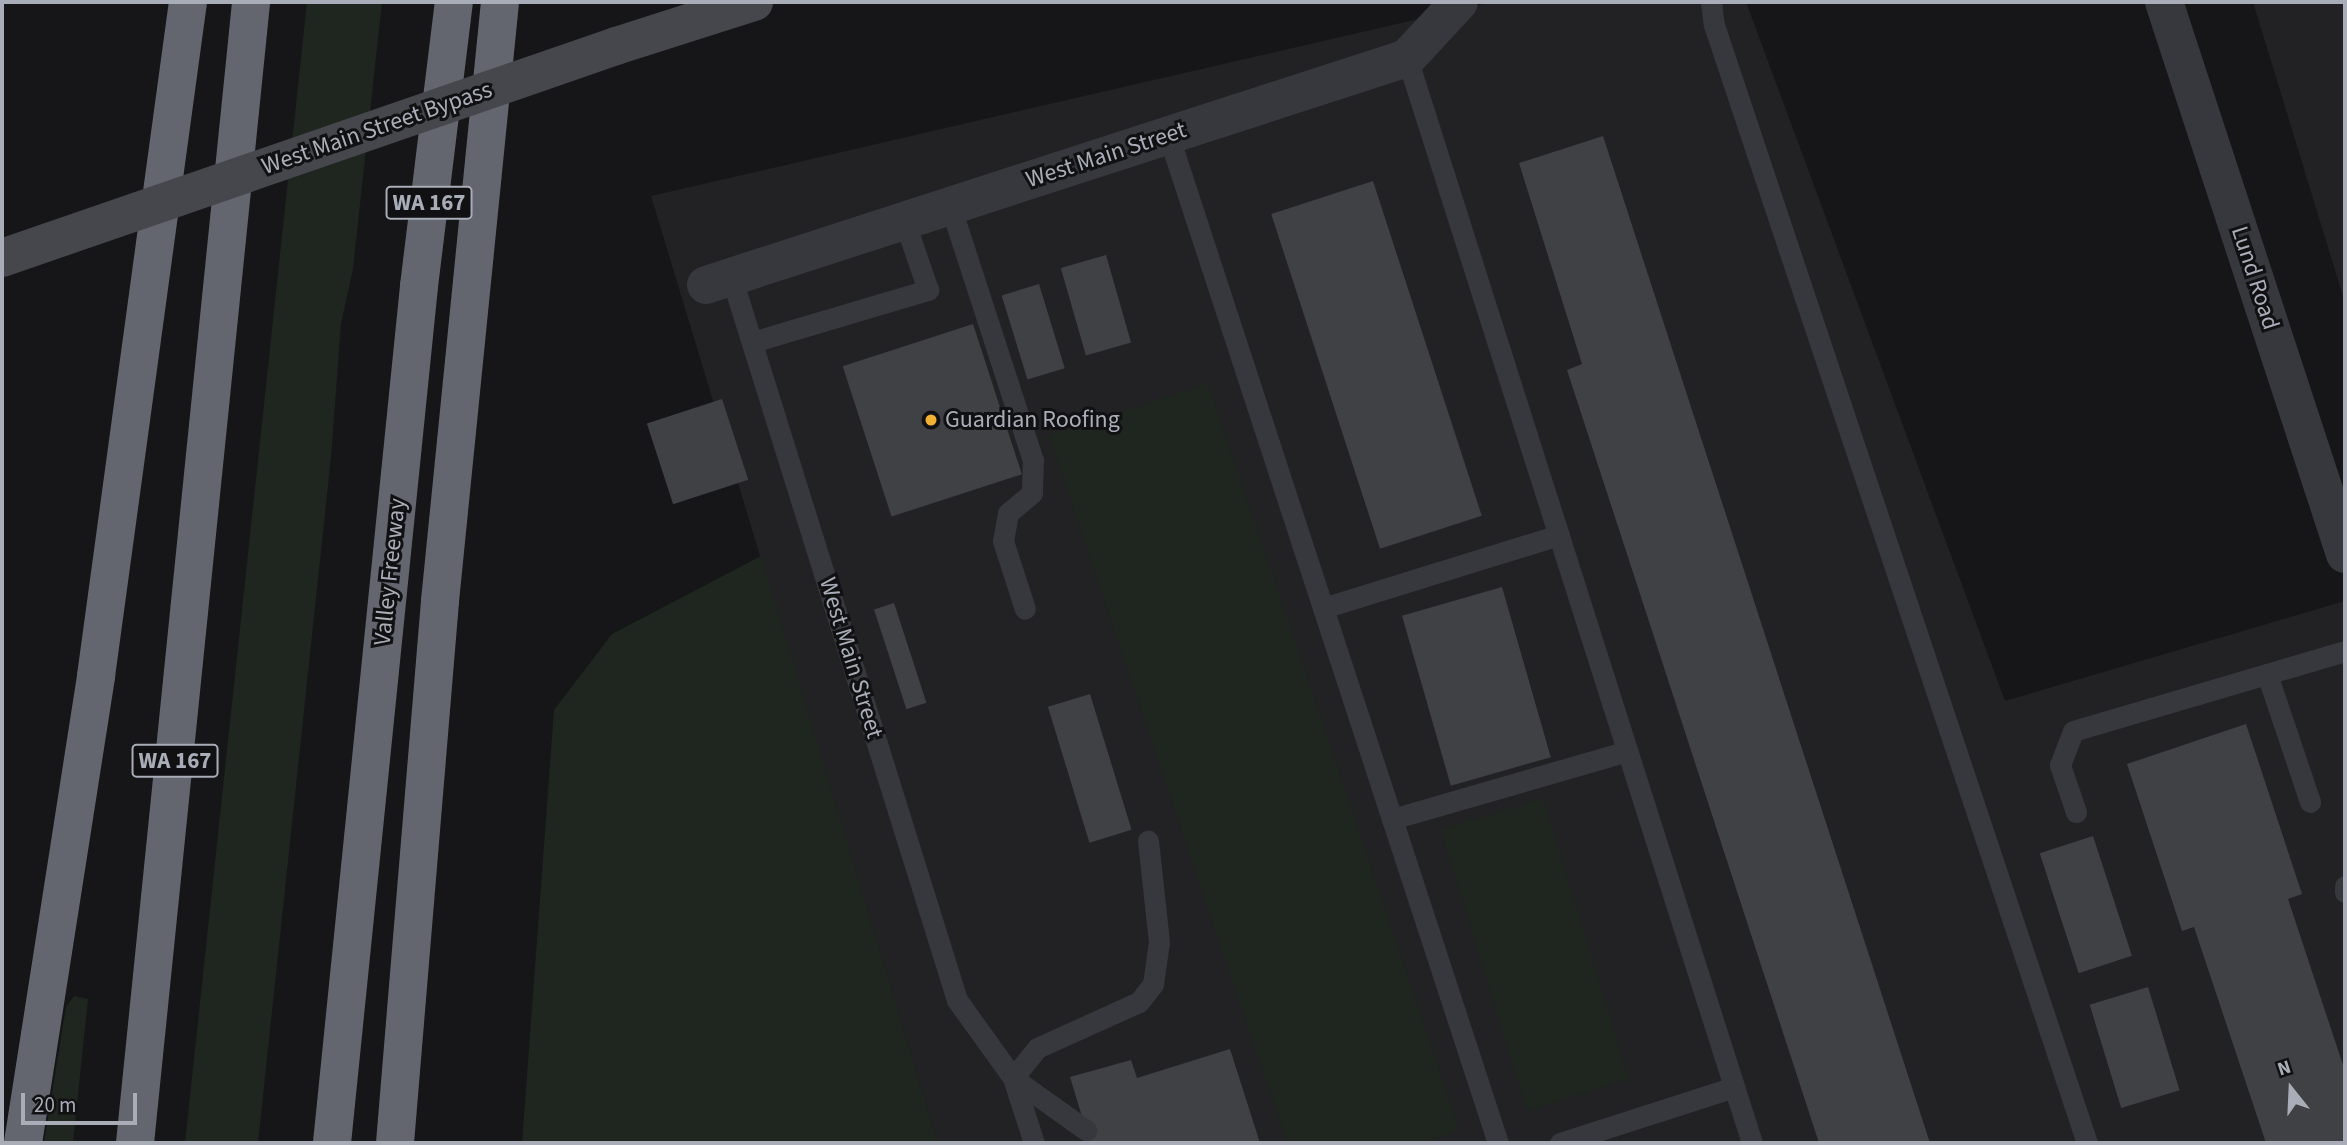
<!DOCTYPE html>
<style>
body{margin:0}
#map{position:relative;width:2347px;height:1145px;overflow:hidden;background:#161618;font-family:"Source Sans 3",sans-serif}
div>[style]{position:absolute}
.built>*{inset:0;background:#222225}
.green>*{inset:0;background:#1e261f;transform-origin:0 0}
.building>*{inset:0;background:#404145;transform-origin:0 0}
.service>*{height:21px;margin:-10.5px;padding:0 10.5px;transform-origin:10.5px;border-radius:10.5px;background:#37383d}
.minor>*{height:38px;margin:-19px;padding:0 19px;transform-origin:19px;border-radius:19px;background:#37383d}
.secondary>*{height:38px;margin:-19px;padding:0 19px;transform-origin:19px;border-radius:19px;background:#45474d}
.motorway>*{height:38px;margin:-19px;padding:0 19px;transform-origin:19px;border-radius:19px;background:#63666e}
.secondary-bridge>*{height:38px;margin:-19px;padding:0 19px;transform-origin:19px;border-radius:19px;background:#45474d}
.dots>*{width:19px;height:19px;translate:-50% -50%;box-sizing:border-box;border:4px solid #111113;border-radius:50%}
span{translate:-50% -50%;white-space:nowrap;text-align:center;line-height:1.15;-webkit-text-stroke:6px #111113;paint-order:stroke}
.shield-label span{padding:2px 5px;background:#111113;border:2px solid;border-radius:5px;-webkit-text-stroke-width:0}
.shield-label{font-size:23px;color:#a8adb8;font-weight:700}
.street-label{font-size:24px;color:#a8adb8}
.poi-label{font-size:24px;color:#a8adb8}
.left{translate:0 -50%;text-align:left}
.frame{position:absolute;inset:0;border:4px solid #a8adb8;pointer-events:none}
.north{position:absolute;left:2256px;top:1054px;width:70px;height:70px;-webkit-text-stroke:5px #111113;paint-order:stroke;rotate:342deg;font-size:19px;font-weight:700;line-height:28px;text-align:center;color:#a8adb8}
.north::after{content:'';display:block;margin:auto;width:24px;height:32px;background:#a8adb8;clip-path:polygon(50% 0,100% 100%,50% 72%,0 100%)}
.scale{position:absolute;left:21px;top:1093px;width:116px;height:32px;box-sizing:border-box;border:4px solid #a8adb8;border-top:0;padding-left:9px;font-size:21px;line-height:24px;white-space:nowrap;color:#a8adb8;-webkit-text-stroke:5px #111113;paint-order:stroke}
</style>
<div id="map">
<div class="built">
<i style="clip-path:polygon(1492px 2px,1746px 2px,2005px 701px,2345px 601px,2345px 1143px,938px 1143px,651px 196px)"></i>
<i style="clip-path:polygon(2253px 2px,2345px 2px,2345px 303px)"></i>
</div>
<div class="green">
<i style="clip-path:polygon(307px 2px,382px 2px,353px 269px,341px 323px,331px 457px,258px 1143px,185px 1143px)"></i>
<i style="clip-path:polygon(1208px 383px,1460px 1131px,1423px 1143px,1287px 1143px,1049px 436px)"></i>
<i style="clip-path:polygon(761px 556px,938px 1143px,522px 1143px,554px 710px,612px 634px)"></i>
<i style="left:1543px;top:798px;width:294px;height:107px;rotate:73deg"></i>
<i style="clip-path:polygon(74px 996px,88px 999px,73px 1143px,44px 1143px,66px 1007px)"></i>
</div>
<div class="building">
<i style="clip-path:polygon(1603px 136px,1930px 1143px,1819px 1143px,1567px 370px,1582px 364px,1519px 163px)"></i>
<i style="left:1373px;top:181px;width:352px;height:107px;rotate:72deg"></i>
<i style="left:1106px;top:255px;width:91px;height:47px;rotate:74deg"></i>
<i style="left:1039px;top:284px;width:88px;height:39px;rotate:73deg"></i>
<i style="left:973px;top:324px;width:158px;height:137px;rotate:72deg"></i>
<i style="left:722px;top:399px;width:85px;height:79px;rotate:72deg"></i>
<i style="left:1502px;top:587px;width:177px;height:104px;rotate:74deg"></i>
<i style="left:894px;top:603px;width:105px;height:21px;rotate:72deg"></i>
<i style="left:1090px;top:694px;width:142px;height:44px;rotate:73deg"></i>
<i style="clip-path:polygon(2246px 724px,2302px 894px,2288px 899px,2345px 1071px,2345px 1143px,2266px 1143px,2194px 927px,2182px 931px,2127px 764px)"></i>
<i style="left:2093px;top:836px;width:126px;height:56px;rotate:72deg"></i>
<i style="left:2148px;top:987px;width:108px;height:61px;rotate:73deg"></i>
<i style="clip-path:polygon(1230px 1049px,1260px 1143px,1090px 1143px,1070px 1077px,1131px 1060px,1137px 1078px)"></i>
</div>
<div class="service">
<i style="left:1711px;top:2px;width:23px;rotate:83deg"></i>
<i style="left:1714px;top:25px;width:1179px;rotate:71.55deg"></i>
<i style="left:1407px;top:58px;width:1139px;rotate:72.36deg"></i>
<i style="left:1168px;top:134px;width:1062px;rotate:71.89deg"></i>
<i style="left:950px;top:205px;width:268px;rotate:72deg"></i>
<i style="left:1033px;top:460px;width:33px;rotate:92deg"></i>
<i style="left:1032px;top:493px;width:31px;rotate:140deg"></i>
<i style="left:1008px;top:513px;width:28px;rotate:100deg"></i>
<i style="left:1003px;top:541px;width:71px;rotate:72.1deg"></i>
<i style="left:731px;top:276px;width:758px;rotate:72.66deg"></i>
<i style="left:957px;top:1000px;width:96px;rotate:54.3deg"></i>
<i style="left:1013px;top:1078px;width:90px;rotate:35.5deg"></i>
<i style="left:752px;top:342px;width:184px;rotate:-16.5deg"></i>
<i style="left:928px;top:290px;width:74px;rotate:-108.9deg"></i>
<i style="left:1323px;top:608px;width:247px;rotate:-17.2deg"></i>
<i style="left:2267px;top:674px;width:135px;rotate:71.4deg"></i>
<i style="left:2076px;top:812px;width:50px;rotate:-108.8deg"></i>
<i style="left:2060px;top:765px;width:36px;rotate:-69deg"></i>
<i style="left:2073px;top:731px;width:284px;rotate:-16.4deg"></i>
<i style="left:1392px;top:819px;width:245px;rotate:-16.1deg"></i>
<i style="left:2345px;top:886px;width:6px;rotate:90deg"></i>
<i style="left:1034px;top:1143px;width:68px;rotate:-107.9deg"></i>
<i style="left:1013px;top:1078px;width:38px;rotate:-51deg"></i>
<i style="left:1037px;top:1048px;width:112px;rotate:-24.3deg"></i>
<i style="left:1139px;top:1002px;width:23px;rotate:-52deg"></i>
<i style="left:1153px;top:984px;width:42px;rotate:-81.9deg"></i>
<i style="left:1159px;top:942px;width:102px;rotate:-96.2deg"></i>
<i style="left:1560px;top:1143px;width:183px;rotate:-17.8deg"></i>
</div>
<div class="minor">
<i style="left:2164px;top:2px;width:581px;rotate:71.85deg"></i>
<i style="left:706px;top:285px;width:737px;rotate:-17.94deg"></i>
<i style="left:1407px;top:58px;width:76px;rotate:-47.1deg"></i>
</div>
<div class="secondary">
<i style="left:616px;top:46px;width:145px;rotate:-17.7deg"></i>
</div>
<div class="motorway">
<i style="left:23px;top:1143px;width:473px;rotate:-81.1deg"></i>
<i style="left:96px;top:676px;width:680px;rotate:-82.23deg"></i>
<i style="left:135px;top:1143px;width:1147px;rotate:-84.19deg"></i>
<i style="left:332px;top:1143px;width:861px;rotate:-84.2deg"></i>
<i style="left:419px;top:286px;width:286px;rotate:-83deg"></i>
<i style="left:395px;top:1143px;width:544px;rotate:-85.25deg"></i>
<i style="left:440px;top:601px;width:602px;rotate:-84.28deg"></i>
</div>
<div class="secondary-bridge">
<i style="left:2px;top:258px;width:650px;rotate:-19.05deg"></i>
</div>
<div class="dots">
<i style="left:931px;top:420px;background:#f2b134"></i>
</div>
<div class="shield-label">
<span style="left:429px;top:203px">WA 167</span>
<span style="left:175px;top:761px">WA 167</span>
</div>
<div class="street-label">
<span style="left:377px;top:128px;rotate:-19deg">West Main Street Bypass</span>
<span style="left:1106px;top:155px;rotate:-18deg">West Main Street</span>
<span style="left:2255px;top:278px;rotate:72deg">Lund Road</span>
<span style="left:390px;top:572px;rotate:-84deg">Valley Freeway</span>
<span style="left:851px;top:658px;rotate:73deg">West Main Street</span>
</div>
<div class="poi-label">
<span class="left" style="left:945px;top:420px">Guardian Roofing</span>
</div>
<div class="frame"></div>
<div class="north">N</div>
<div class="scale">20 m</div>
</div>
